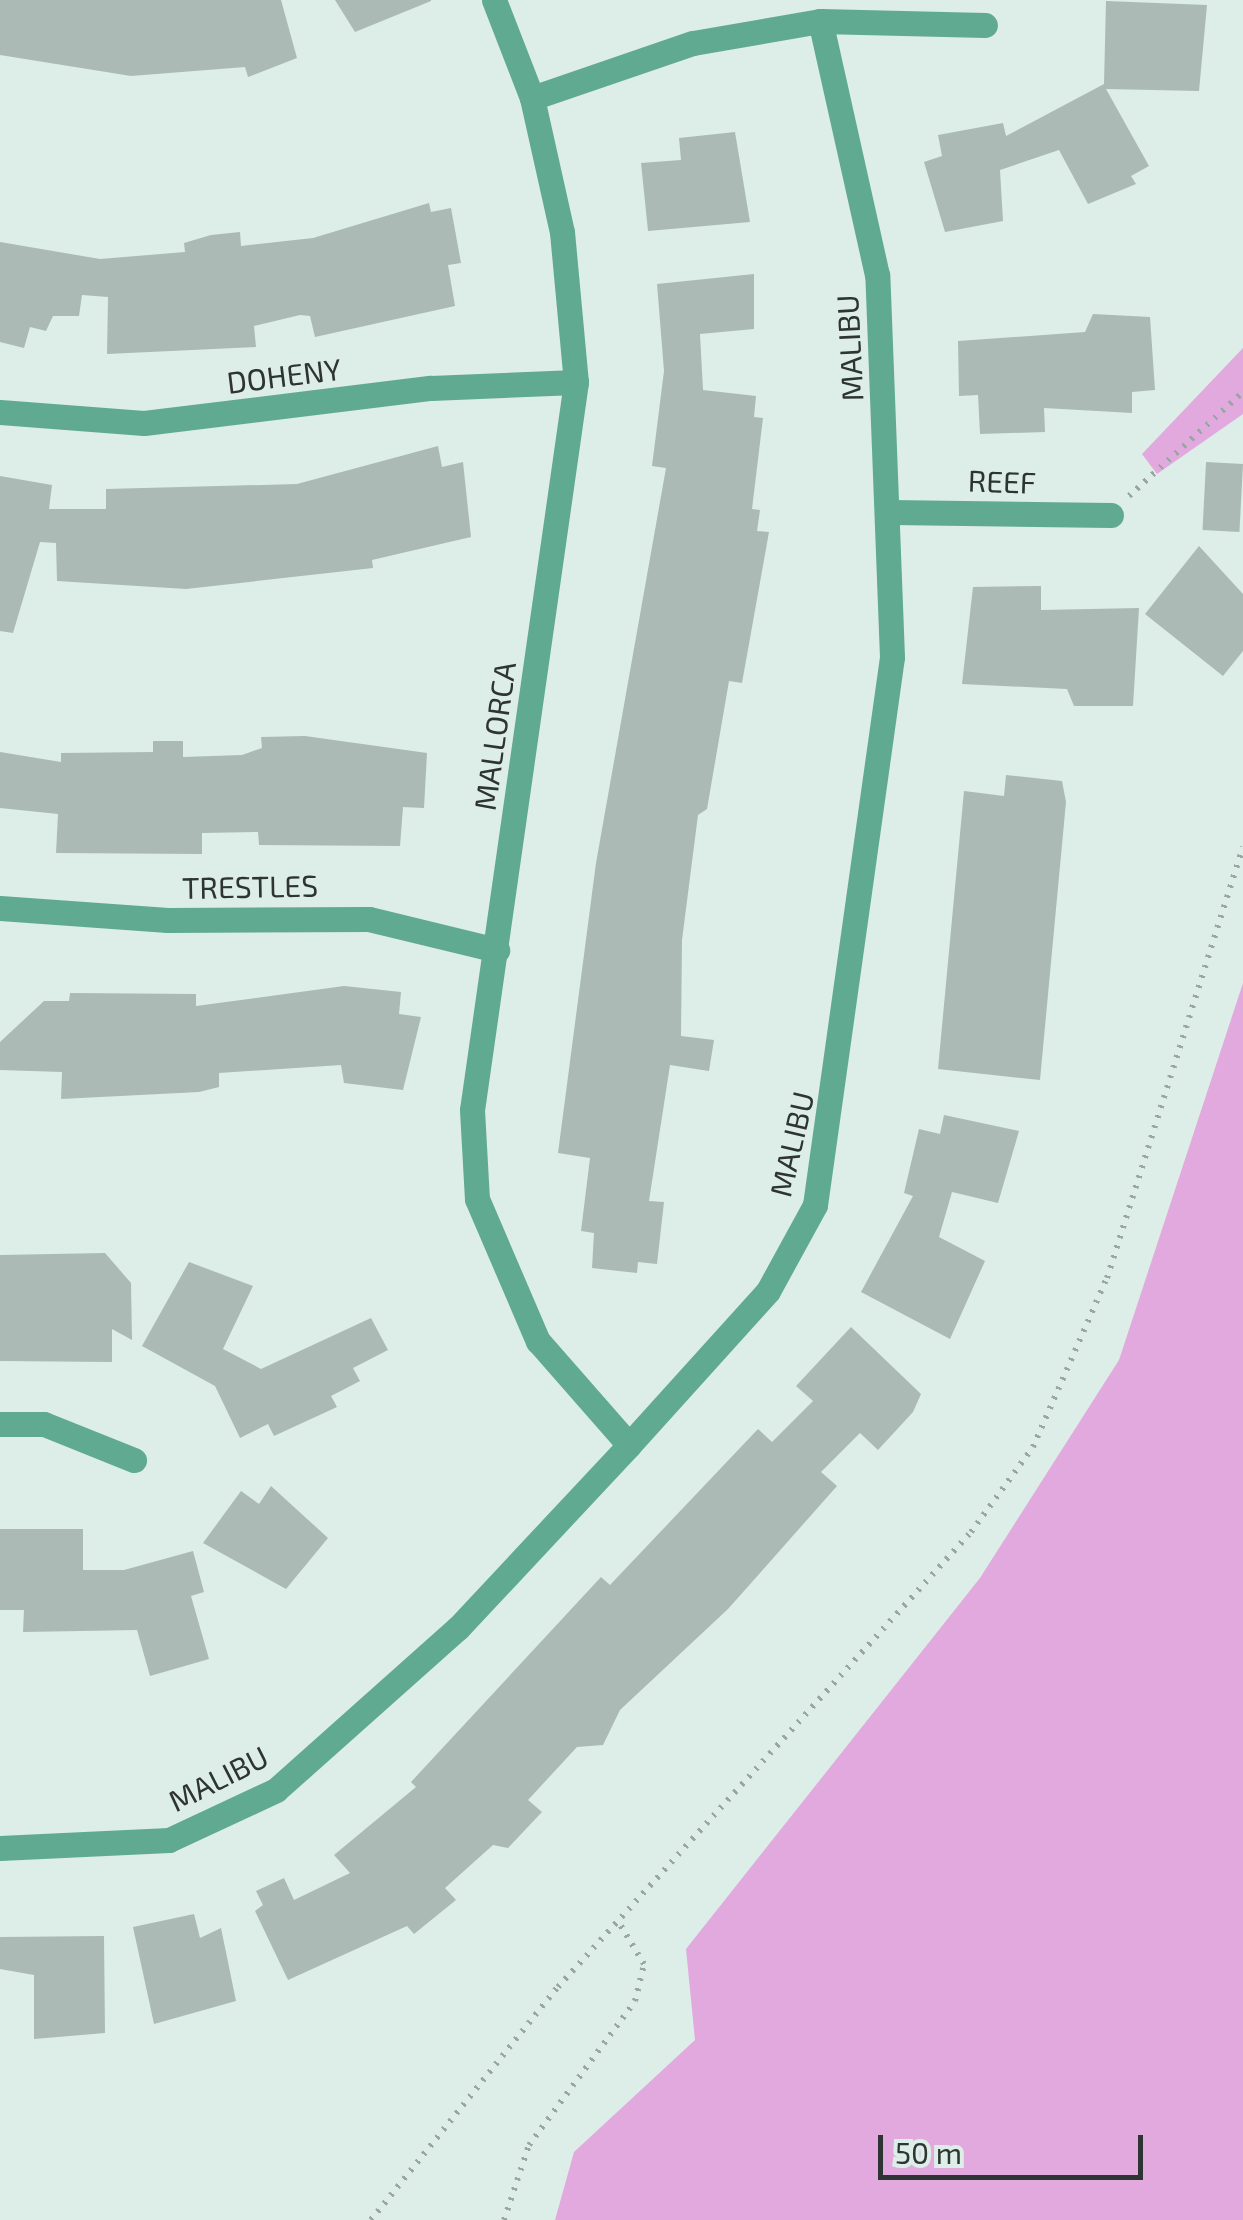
<!DOCTYPE html>
<style>
body{margin:0}
#map{position:relative;width:1243px;height:2220px;overflow:hidden;background:#ddede7;font-family:"Exo 2",sans-serif}
div>[style]{position:absolute}
.green>*{inset:0;background:#e1a9de}
.building>*{inset:0;background:#abbab5;transform-origin:0 0}
.path>*{height:6px;margin-top:-3px;transform-origin:0;background:repeating-linear-gradient(90deg,#9aa6a1 0 2.5px,transparent 0 10.5px)}
.minor>*{height:25px;margin:-12.5px;padding:0 12.5px;transform-origin:12.5px;border-radius:12.5px;background:#60aa92}
span{translate:-50% -50%;white-space:nowrap;text-align:center;line-height:1.15;-webkit-text-stroke:8px #ddede7;paint-order:stroke}
.street-label{font-size:30px;color:#2e3431}
.scale{position:absolute;left:878px;top:2135px;width:265px;height:45px;box-sizing:border-box;border:5px solid #2e3431;border-top:0;padding-left:12px;font-size:30px;line-height:35px;white-space:nowrap;color:#2e3431;-webkit-text-stroke:8px #ddede7;paint-order:stroke}
</style>
<div id="map">
<div class="green">
<i style="clip-path:polygon(1243px 348px,1243px 414px,1157px 474px,1142px 454px)"></i>
<i style="clip-path:polygon(1243px 983px,1243px 2220px,555px 2220px,574px 2152px,695px 2040px,686px 1949px,980px 1578px,1119px 1360px)"></i>
</div>
<div class="building">
<i style="clip-path:polygon(0 0,281px 0,297px 58px,248px 77px,245px 67px,131px 76px,0 55px)"></i>
<i style="clip-path:polygon(335px 0,431px 0,431px 1px,355px 32px)"></i>
<i style="clip-path:polygon(1106px 1px,1207px 5px,1199px 91px,1106px 89px,1149px 166px,1131px 176px,1136px 184px,1088px 204px,1059px 150px,1000px 170px,1003px 221px,945px 232px,924px 162px,942px 156px,938px 135px,1003px 123px,1006px 136px,1104px 84px)"></i>
<i style="clip-path:polygon(735px 132px,750px 222px,648px 231px,641px 163px,681px 160px,679px 138px)"></i>
<i style="clip-path:polygon(429px 203px,431px 212px,451px 208px,461px 263px,448px 265px,455px 306px,315px 337px,310px 316px,300px 315px,254px 326px,256px 347px,107px 354px,108px 297px,82px 295px,79px 316px,53px 316px,46px 331px,30px 327px,24px 348px,0 342px,0 242px,100px 259px,185px 252px,184px 243px,211px 235px,240px 232px,241px 246px,313px 238px)"></i>
<i style="clip-path:polygon(754px 274px,754px 329px,700px 334px,703px 390px,756px 396px,754px 417px,763px 418px,752px 509px,760px 510px,757px 531px,769px 532px,742px 683px,729px 681px,707px 809px,698px 815px,682px 940px,681px 1036px,714px 1040px,709px 1071px,670px 1065px,649px 1201px,664px 1202px,657px 1264px,638px 1262px,637px 1273px,592px 1268px,594px 1233px,581px 1231px,590px 1158px,558px 1153px,596px 863px,666px 468px,652px 466px,664px 371px,657px 284px)"></i>
<i style="clip-path:polygon(1093px 314px,1150px 317px,1155px 390px,1132px 392px,1132px 413px,1044px 408px,1045px 432px,980px 434px,978px 395px,959px 396px,958px 341px,1085px 332px)"></i>
<i style="clip-path:polygon(438px 446px,442px 467px,463px 462px,471px 537px,372px 560px,373px 568px,186px 589px,57px 581px,56px 543px,40px 542px,13px 633px,0 631px,0 476px,52px 485px,49px 509px,106px 509px,106px 489px,297px 484px)"></i>
<i style="left:1243px;top:464px;width:68px;height:37px;rotate:93deg"></i>
<i style="clip-path:polygon(1199px 546px,1243px 594px,1243px 651px,1223px 676px,1145px 614px)"></i>
<i style="clip-path:polygon(1041px 586px,1041px 610px,1139px 608px,1133px 706px,1074px 706px,1067px 689px,962px 684px,973px 587px)"></i>
<i style="clip-path:polygon(305px 736px,427px 753px,424px 808px,403px 807px,400px 846px,259px 845px,258px 832px,202px 833px,202px 854px,56px 853px,58px 814px,0 808px,0 752px,61px 762px,61px 753px,153px 752px,153px 741px,183px 741px,183px 757px,242px 755px,262px 748px,261px 737px)"></i>
<i style="clip-path:polygon(1006px 775px,1062px 781px,1066px 802px,1040px 1080px,938px 1069px,964px 791px,1004px 796px)"></i>
<i style="clip-path:polygon(344px 986px,401px 992px,399px 1014px,421px 1017px,403px 1090px,344px 1083px,341px 1065px,219px 1073px,219px 1087px,199px 1092px,61px 1099px,62px 1072px,0 1070px,0 1042px,44px 1001px,69px 1001px,70px 993px,196px 994px,196px 1006px)"></i>
<i style="clip-path:polygon(944px 1115px,1019px 1131px,998px 1203px,952px 1192px,939px 1237px,985px 1261px,950px 1339px,861px 1292px,913px 1196px,904px 1193px,919px 1129px,940px 1134px)"></i>
<i style="clip-path:polygon(105px 1253px,131px 1283px,132px 1340px,112px 1329px,112px 1362px,0 1361px,0 1255px)"></i>
<i style="clip-path:polygon(189px 1262px,253px 1286px,223px 1349px,261px 1369px,371px 1318px,388px 1350px,353px 1368px,360px 1381px,331px 1396px,337px 1407px,274px 1436px,268px 1424px,240px 1438px,215px 1386px,142px 1346px)"></i>
<i style="clip-path:polygon(851px 1327px,921px 1394px,913px 1412px,878px 1450px,860px 1433px,821px 1472px,837px 1486px,728px 1609px,620px 1710px,603px 1745px,577px 1747px,528px 1800px,542px 1812px,508px 1848px,493px 1845px,445px 1888px,456px 1900px,414px 1934px,407px 1926px,288px 1980px,255px 1911px,263px 1905px,256px 1891px,284px 1878px,294px 1900px,350px 1873px,334px 1855px,416px 1787px,411px 1782px,601px 1577px,610px 1585px,758px 1429px,772px 1442px,813px 1401px,796px 1386px)"></i>
<i style="clip-path:polygon(271px 1486px,328px 1538px,286px 1589px,203px 1543px,241px 1491px,259px 1504px)"></i>
<i style="clip-path:polygon(0 1529px,83px 1529px,83px 1570px,124px 1570px,193px 1551px,204px 1592px,191px 1596px,209px 1659px,150px 1676px,137px 1630px,23px 1632px,24px 1610px,0 1610px)"></i>
<i style="clip-path:polygon(194px 1914px,200px 1938px,221px 1928px,236px 2001px,154px 2024px,133px 1927px)"></i>
<i style="clip-path:polygon(104px 1936px,105px 2033px,34px 2039px,34px 1975px,0 1969px,0 1937px)"></i>
</div>
<div class="path">
<i style="left:1129px;top:496px;width:154px;rotate:-42.4deg"></i>
<i style="left:371px;top:2220px;width:299px;rotate:-51.3deg"></i>
<i style="left:558px;top:1987px;width:614px;rotate:-47.77deg"></i>
<i style="left:971px;top:1532px;width:105px;rotate:-53.9deg"></i>
<i style="left:1033px;top:1447px;width:184px;rotate:-66.4deg"></i>
<i style="left:1107px;top:1278px;width:452px;rotate:-72.5deg"></i>
<i style="left:504px;top:2220px;width:79px;rotate:-71.6deg"></i>
<i style="left:529px;top:2145px;width:179px;rotate:-53.6deg"></i>
<i style="left:635px;top:2001px;width:38px;rotate:-76deg"></i>
<i style="left:644px;top:1964px;width:50px;rotate:-121.2deg"></i>
</div>
<div class="minor">
<i style="left:494px;top:0;width:105px;rotate:68.8deg"></i>
<i style="left:532px;top:98px;width:137px;rotate:77.4deg"></i>
<i style="left:562px;top:232px;width:151px;rotate:84.7deg"></i>
<i style="left:576px;top:382px;width:735px;rotate:98.13deg"></i>
<i style="left:472px;top:1110px;width:89px;rotate:86.8deg"></i>
<i style="left:477px;top:1199px;width:155px;rotate:66.8deg"></i>
<i style="left:538px;top:1341px;width:138px;rotate:48.8deg"></i>
<i style="left:532px;top:98px;width:170px;rotate:-18.9deg"></i>
<i style="left:693px;top:43px;width:129px;rotate:-9.8deg"></i>
<i style="left:820px;top:21px;width:165px;rotate:1.4deg"></i>
<i style="left:0;top:412px;width:144px;rotate:4.4deg"></i>
<i style="left:144px;top:423px;width:289px;rotate:-7deg"></i>
<i style="left:431px;top:388px;width:145px;rotate:-2.4deg"></i>
<i style="left:891px;top:512px;width:220px;rotate:0.8deg"></i>
<i style="left:0;top:908px;width:168px;rotate:4.1deg"></i>
<i style="left:168px;top:920px;width:201px;rotate:-0.3deg"></i>
<i style="left:369px;top:919px;width:132px;rotate:13.6deg"></i>
<i style="left:0;top:1424px;width:44px"></i>
<i style="left:44px;top:1424px;width:97px;rotate:21.8deg"></i>
<i style="left:0;top:1848px;width:169px;rotate:-2.7deg"></i>
<i style="left:169px;top:1840px;width:118px;rotate:-25deg"></i>
<i style="left:276px;top:1790px;width:244px;rotate:-41.7deg"></i>
<i style="left:458px;top:1628px;width:250px;rotate:-46.9deg"></i>
<i style="left:629px;top:1445px;width:207px;rotate:-47.9deg"></i>
<i style="left:768px;top:1291px;width:98px;rotate:-61.3deg"></i>
<i style="left:815px;top:1205px;width:553px;rotate:-82deg"></i>
<i style="left:892px;top:657px;width:382px;rotate:-92.2deg"></i>
<i style="left:877px;top:275px;width:260px;rotate:-102.6deg"></i>
</div>
<div class="street-label">
<span style="left:849px;top:348px;rotate:-93deg">MALIBU</span>
<span style="left:284px;top:375px;rotate:-7deg">DOHENY</span>
<span style="left:1002px;top:481px;rotate:2deg">REEF</span>
<span style="left:494px;top:736px;rotate:-82deg">MALLORCA</span>
<span style="left:250px;top:886px;rotate:-1deg">TRESTLES</span>
<span style="left:791px;top:1144px;rotate:-77deg">MALIBU</span>
<span style="left:218px;top:1778px;rotate:-27deg">MALIBU</span>
</div>
<div class="scale">50 m</div>
</div>
